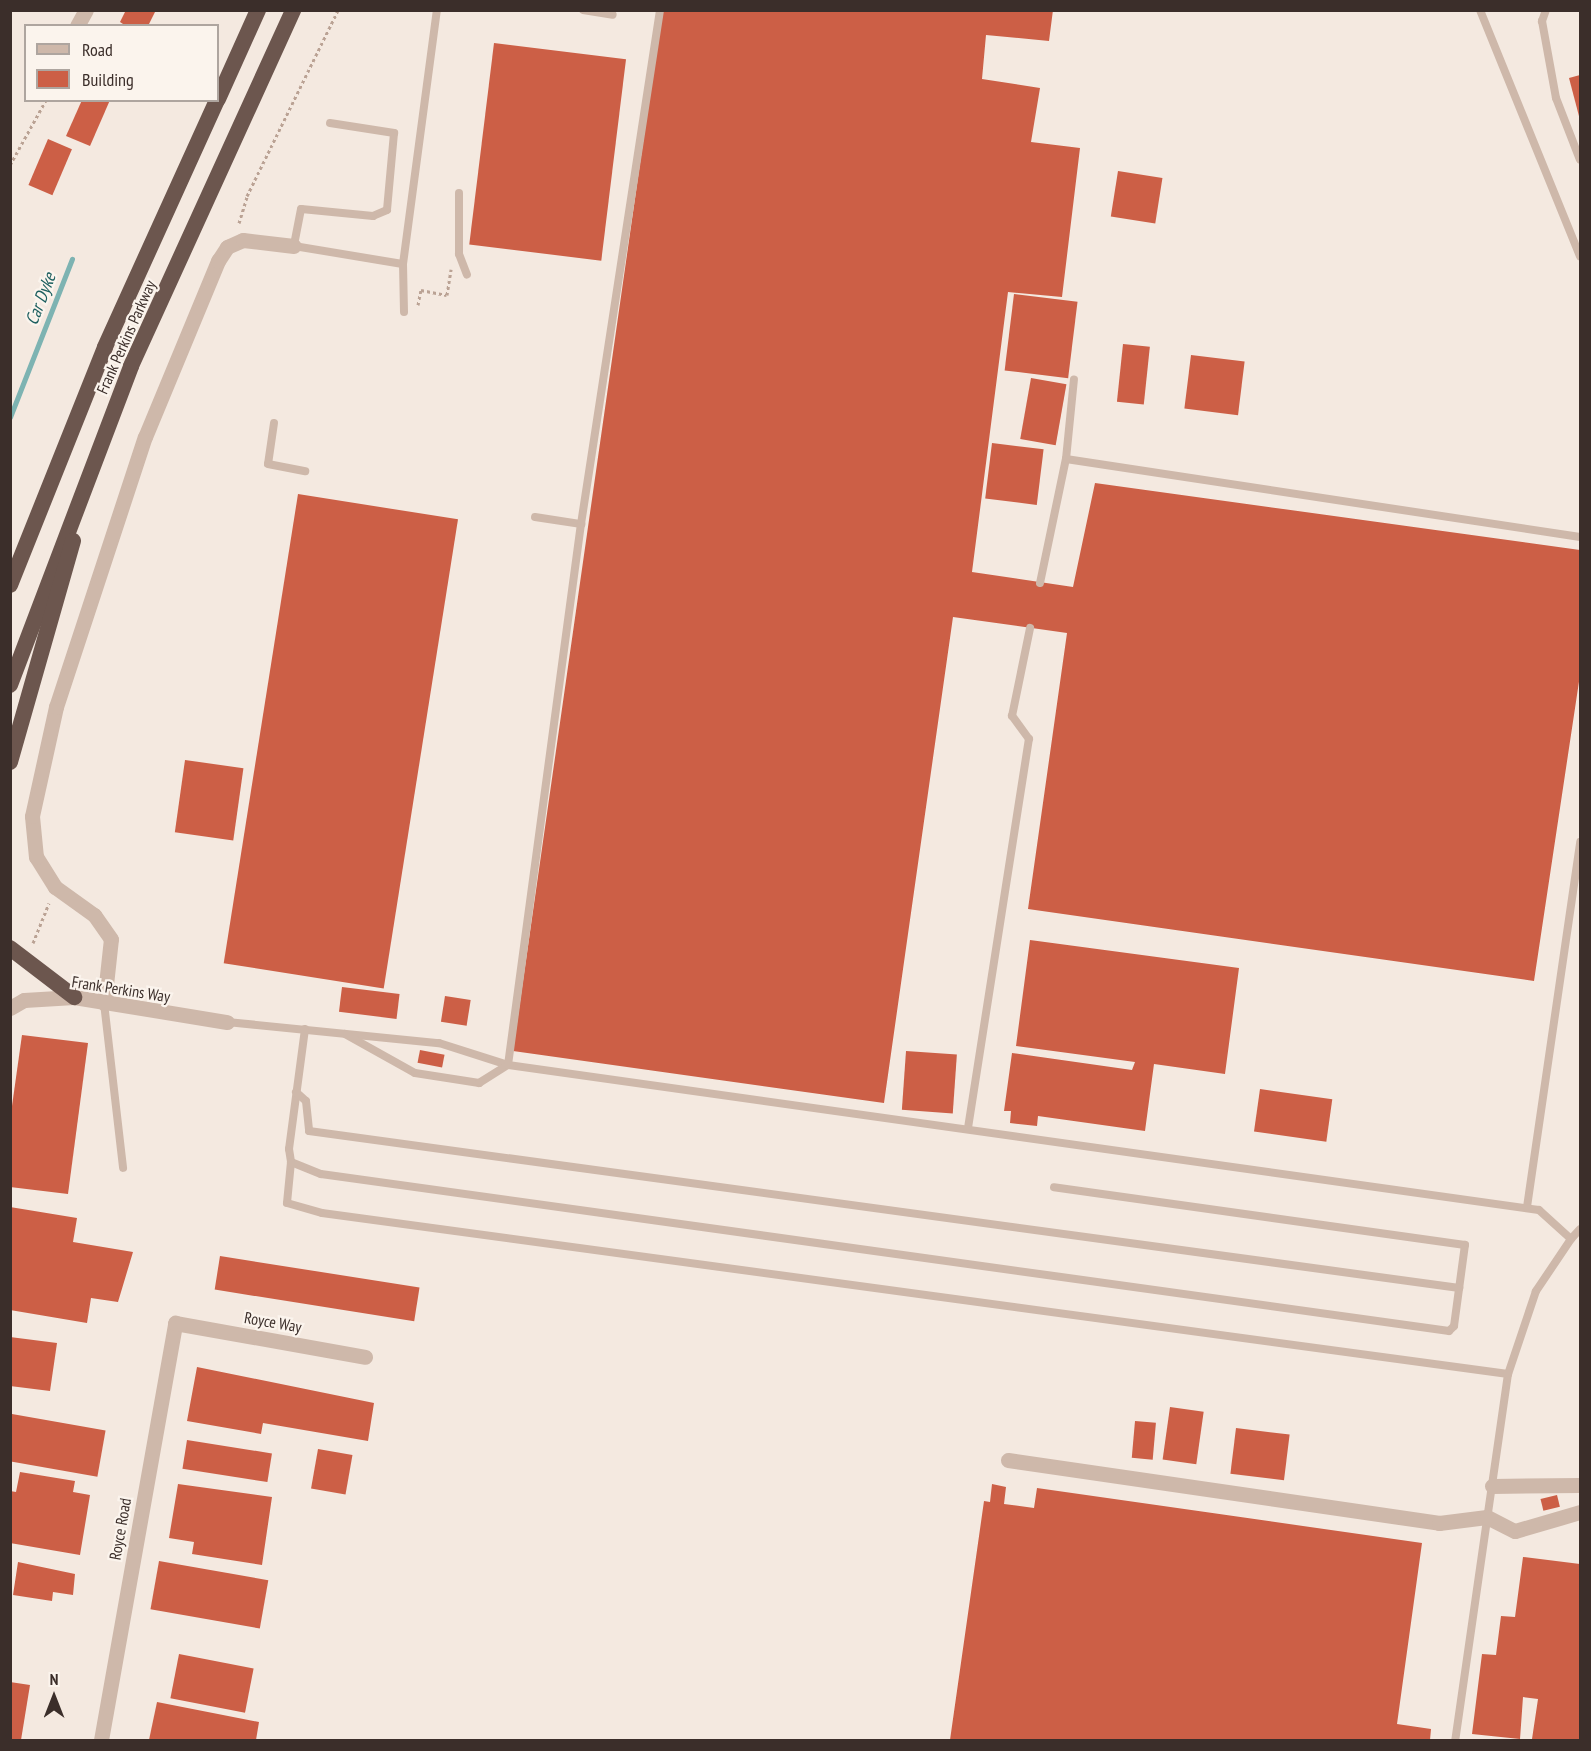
<!DOCTYPE html>
<style>
body{margin:0}
#map{position:relative;width:1591px;height:1751px;overflow:hidden;background:#f4e9e0;font-family:"PT Sans Narrow",sans-serif}
div>[style]{position:absolute}
.stream>*{height:5px;margin:-2.5px;padding:0 2.5px;transform-origin:2.5px;border-radius:2.5px;background:#7db3b2}
.building>*{inset:0;background:#cc5f46;transform-origin:0 0}
.path>*{height:3px;margin-top:-1.5px;transform-origin:0;background:repeating-linear-gradient(90deg,#baa294 0 3px,transparent 0 6px)}
.service>*{height:8px;margin:-4px;padding:0 4px;transform-origin:4px;border-radius:4px;background:#ceb8aa}
.minor>*{height:15px;margin:-7.5px;padding:0 7.5px;transform-origin:7.5px;border-radius:7.5px;background:#ceb8aa}
.trunk>*{height:16px;margin:-8px;padding:0 8px;transform-origin:8px;border-radius:8px;background:#6c564e}
span{translate:-50% -50%;white-space:nowrap;text-align:center;line-height:1.15;-webkit-text-stroke:4.5px #fbf4ed;paint-order:stroke}
.street-label{font-size:16px;color:#3b2e2a}
.water-label{font-size:18px;color:#1d5f5f;font-style:italic}
.frame{position:absolute;inset:0;border:12px solid #3b2e2a;pointer-events:none}
.legend{position:absolute;left:24px;top:24px;width:195px;height:78px;box-sizing:border-box;background:#fbf4ed;border:2px solid #aea59f;margin:0;padding:8px 10px;list-style:none;font-size:18px;color:#3b2e2a}
.legend li{display:flex;align-items:center;gap:12px;height:30px}
.legend b{width:30px;border:2px solid #aea59f}
.north{position:absolute;left:24px;top:1667px;width:60px;height:60px;-webkit-text-stroke:4px #fbf4ed;paint-order:stroke;rotate:0deg;font-size:16px;font-weight:700;line-height:24px;text-align:center;color:#3b2e2a}
.north::after{content:'';display:block;margin:auto;width:21px;height:27px;background:#3b2e2a;clip-path:polygon(50% 0,100% 100%,50% 72%,0 100%)}
</style>
<div id="map">
<div class="stream">
<i style="left:10px;top:417px;width:170px;rotate:-68.6deg"></i>
</div>
<div class="building">
<i style="clip-path:polygon(126px 10px,156px 10px,148px 26px,126px 26px,120px 22px)"></i>
<i style="clip-path:polygon(662px 10px,1053px 10px,1049px 41px,986px 35px,982px 79px,1040px 88px,1031px 142px,1080px 148px,1062px 297px,1008px 292px,972px 572px,1073px 587px,1095px 483px,1580px 550px,1580px 675px,1534px 981px,1028px 909px,1067px 633px,953px 617px,884px 1103px,513px 1051px)"></i>
<i style="left:494px;top:43px;width:133px;height:203px;rotate:7deg"></i>
<i style="clip-path:polygon(1580px 75px,1580px 120px,1569px 78px)"></i>
<i style="clip-path:polygon(82px 100px,110px 100px,90px 146px,66px 136px)"></i>
<i style="left:48px;top:139px;width:26px;height:50px;rotate:23deg"></i>
<i style="left:1118px;top:171px;width:45px;height:46px;rotate:9deg"></i>
<i style="left:1014px;top:294px;width:64px;height:77px;rotate:7deg"></i>
<i style="left:1123px;top:344px;width:27px;height:58px;rotate:6deg"></i>
<i style="left:1191px;top:355px;width:54px;height:54px;rotate:7deg"></i>
<i style="left:1031px;top:378px;width:36px;height:62px;rotate:10deg"></i>
<i style="left:992px;top:443px;width:52px;height:56px;rotate:7deg"></i>
<i style="left:298px;top:494px;width:162px;height:475px;rotate:9deg"></i>
<i style="left:185px;top:760px;width:59px;height:73px;rotate:8deg"></i>
<i style="clip-path:polygon(1030px 940px,1239px 968px,1225px 1074px,1154px 1064px,1145px 1131px,1038px 1116px,1037px 1126px,1010px 1123px,1011px 1111px,1004px 1111px,1012px 1053px,1132px 1070px,1135px 1062px,1016px 1046px)"></i>
<i style="left:342px;top:987px;width:58px;height:25px;rotate:7deg"></i>
<i style="left:445px;top:996px;width:26px;height:26px;rotate:9deg"></i>
<i style="clip-path:polygon(22px 1035px,88px 1043px,68px 1194px,10px 1187px,10px 1120px)"></i>
<i style="left:420px;top:1050px;width:25px;height:13px;rotate:11deg"></i>
<i style="left:906px;top:1051px;width:51px;height:59px;rotate:4deg"></i>
<i style="left:1260px;top:1089px;width:73px;height:43px;rotate:8deg"></i>
<i style="clip-path:polygon(10px 1207px,77px 1218px,73px 1242px,133px 1252px,118px 1302px,91px 1298px,87px 1323px,10px 1310px)"></i>
<i style="left:220px;top:1256px;width:202px;height:34px;rotate:9deg"></i>
<i style="clip-path:polygon(10px 1337px,57px 1343px,50px 1391px,10px 1386px)"></i>
<i style="clip-path:polygon(197px 1367px,374px 1403px,368px 1441px,263px 1423px,261px 1434px,187px 1421px)"></i>
<i style="left:1170px;top:1407px;width:34px;height:53px;rotate:8deg"></i>
<i style="left:12px;top:1414px;width:95px;height:47px;rotate:10deg"></i>
<i style="left:1135px;top:1421px;width:21px;height:37px;rotate:5deg"></i>
<i style="left:1236px;top:1428px;width:54px;height:46px;rotate:7deg"></i>
<i style="left:187px;top:1440px;width:86px;height:29px;rotate:9deg"></i>
<i style="left:318px;top:1449px;width:35px;height:40px;rotate:10deg"></i>
<i style="clip-path:polygon(20px 1472px,75px 1481px,73px 1492px,90px 1495px,80px 1555px,10px 1543px,10px 1491px,16px 1492px)"></i>
<i style="clip-path:polygon(178px 1484px,272px 1497px,262px 1565px,192px 1554px,194px 1542px,169px 1538px)"></i>
<i style="clip-path:polygon(992px 1484px,1006px 1487px,1004px 1504px,1034px 1508px,1037px 1488px,1422px 1543px,1397px 1724px,1431px 1729px,1430px 1740px,950px 1740px,984px 1501px,990px 1502px)"></i>
<i style="left:1557px;top:1495px;width:12px;height:17px;rotate:76deg"></i>
<i style="clip-path:polygon(1523px 1557px,1580px 1564px,1579px 1740px,1532px 1739px,1538px 1699px,1523px 1697px,1520px 1739px,1472px 1734px,1482px 1654px,1496px 1655px,1501px 1616px,1515px 1617px)"></i>
<i style="left:159px;top:1561px;width:111px;height:49px;rotate:10deg"></i>
<i style="clip-path:polygon(18px 1562px,75px 1574px,73px 1595px,53px 1592px,52px 1601px,13px 1595px)"></i>
<i style="left:179px;top:1654px;width:76px;height:45px;rotate:11deg"></i>
<i style="clip-path:polygon(10px 1682px,30px 1685px,21px 1740px,10px 1740px)"></i>
<i style="clip-path:polygon(157px 1702px,259px 1722px,256px 1740px,149px 1740px)"></i>
</div>
<div class="path">
<i style="left:10px;top:165px;width:74px;rotate:-61deg"></i>
<i style="left:239px;top:223px;width:28px;rotate:-73deg"></i>
<i style="left:247px;top:196px;width:207px;rotate:-63.9deg"></i>
<i style="left:418px;top:305px;width:15px;rotate:-79deg"></i>
<i style="left:421px;top:290px;width:26px;rotate:11deg"></i>
<i style="left:447px;top:295px;width:26px;rotate:-81deg"></i>
<i style="left:33px;top:943px;width:43px;rotate:-68.2deg"></i>
</div>
<div class="service">
<i style="left:583px;top:10px;width:30px;rotate:9deg"></i>
<i style="left:1480px;top:10px;width:266px;rotate:67.9deg"></i>
<i style="left:1546px;top:10px;width:12px;rotate:110deg"></i>
<i style="left:1542px;top:21px;width:78px;rotate:79.7deg"></i>
<i style="left:1556px;top:98px;width:66px;rotate:68.8deg"></i>
<i style="left:330px;top:123px;width:65px;rotate:8.9deg"></i>
<i style="left:394px;top:133px;width:77px;rotate:95.2deg"></i>
<i style="left:387px;top:210px;width:15px;rotate:157deg"></i>
<i style="left:373px;top:216px;width:72px;rotate:-174.4deg"></i>
<i style="left:301px;top:209px;width:38px;rotate:101deg"></i>
<i style="left:294px;top:246px;width:110px;rotate:9.4deg"></i>
<i style="left:403px;top:264px;width:256px;rotate:-82.4deg"></i>
<i style="left:459px;top:193px;width:61px;rotate:90deg"></i>
<i style="left:459px;top:254px;width:22px;rotate:69deg"></i>
<i style="left:403px;top:264px;width:48px;rotate:88.8deg"></i>
<i style="left:274px;top:423px;width:41px;rotate:98.3deg"></i>
<i style="left:268px;top:464px;width:38px;rotate:11deg"></i>
<i style="left:1066px;top:459px;width:520px;rotate:8.63deg"></i>
<i style="left:535px;top:517px;width:47px;rotate:8.7deg"></i>
<i style="left:1040px;top:583px;width:127px;rotate:-78.2deg"></i>
<i style="left:1066px;top:459px;width:80px;rotate:-84.3deg"></i>
<i style="left:104px;top:1003px;width:166px;rotate:83.4deg"></i>
<i style="left:227px;top:1022px;width:213px;rotate:5.7deg"></i>
<i style="left:439px;top:1043px;width:72px;rotate:17.7deg"></i>
<i style="left:508px;top:1065px;width:1041px;rotate:8.01deg"></i>
<i style="left:1539px;top:1210px;width:43px;rotate:42.2deg"></i>
<i style="left:1571px;top:1239px;width:63px;rotate:123.9deg"></i>
<i style="left:1536px;top:1291px;width:88px;rotate:108.6deg"></i>
<i style="left:1508px;top:1374px;width:370px;rotate:98.2deg"></i>
<i style="left:305px;top:1029px;width:121px;rotate:97.6deg"></i>
<i style="left:289px;top:1149px;width:13px;rotate:81deg"></i>
<i style="left:291px;top:1162px;width:32px;rotate:22deg"></i>
<i style="left:321px;top:1174px;width:1139px;rotate:7.92deg"></i>
<i style="left:1449px;top:1331px;width:7px;rotate:-45deg"></i>
<i style="left:1454px;top:1326px;width:82px;rotate:-82.3deg"></i>
<i style="left:1465px;top:1245px;width:415px;rotate:-172deg"></i>
<i style="left:345px;top:1034px;width:80px;rotate:29.1deg"></i>
<i style="left:415px;top:1073px;width:65px;rotate:8.9deg"></i>
<i style="left:479px;top:1083px;width:34px;rotate:-32deg"></i>
<i style="left:508px;top:1065px;width:546px;rotate:-82.32deg"></i>
<i style="left:581px;top:524px;width:520px;rotate:-81.26deg"></i>
<i style="left:296px;top:1092px;width:13px;rotate:42deg"></i>
<i style="left:306px;top:1101px;width:30px;rotate:84deg"></i>
<i style="left:309px;top:1131px;width:1161px;rotate:7.77deg"></i>
<i style="left:968px;top:1128px;width:394px;rotate:-81.1deg"></i>
<i style="left:1029px;top:739px;width:29px;rotate:-126deg"></i>
<i style="left:1012px;top:716px;width:90px;rotate:-78.4deg"></i>
<i style="left:291px;top:1162px;width:41px;rotate:95.6deg"></i>
<i style="left:287px;top:1203px;width:36px;rotate:16deg"></i>
<i style="left:322px;top:1213px;width:1197px;rotate:7.73deg"></i>
<i style="left:1527px;top:1207px;width:369px;rotate:-81.7deg"></i>
<i style="left:1571px;top:1239px;width:13px;rotate:-48deg"></i>
</div>
<div class="minor">
<i style="left:77px;top:26px;width:18px;rotate:-61deg"></i>
<i style="left:104px;top:1003px;width:64px;rotate:-83.8deg"></i>
<i style="left:111px;top:939px;width:29px;rotate:-125deg"></i>
<i style="left:94px;top:915px;width:48px;rotate:-144.3deg"></i>
<i style="left:55px;top:887px;width:36px;rotate:-122deg"></i>
<i style="left:36px;top:857px;width:41px;rotate:-95.6deg"></i>
<i style="left:32px;top:816px;width:112px;rotate:-77.6deg"></i>
<i style="left:56px;top:707px;width:284px;rotate:-71.8deg"></i>
<i style="left:145px;top:437px;width:191px;rotate:-67.5deg"></i>
<i style="left:218px;top:261px;width:17px;rotate:-57deg"></i>
<i style="left:227px;top:247px;width:17px;rotate:-24deg"></i>
<i style="left:243px;top:240px;width:51px;rotate:6.7deg"></i>
<i style="left:10px;top:1008px;width:16px;rotate:-30deg"></i>
<i style="left:24px;top:1000px;width:50px;rotate:-3.4deg"></i>
<i style="left:74px;top:997px;width:155px;rotate:9.3deg"></i>
<i style="left:1008px;top:1460px;width:436px;rotate:8.3deg"></i>
<i style="left:1439px;top:1523px;width:48px;rotate:-7.1deg"></i>
<i style="left:1487px;top:1517px;width:31px;rotate:27deg"></i>
<i style="left:1515px;top:1531px;width:68px;rotate:-16.3deg"></i>
<i style="left:1492px;top:1486px;width:88px;rotate:-0.7deg"></i>
<i style="left:101px;top:1740px;width:424px;rotate:-79.9deg"></i>
<i style="left:175px;top:1323px;width:193px;rotate:10.1deg"></i>
</div>
<div class="trunk">
<i style="left:218px;top:99px;width:98px;rotate:-65.8deg"></i>
<i style="left:10px;top:585px;width:256px;rotate:-68.2deg"></i>
<i style="left:105px;top:347px;width:271px;rotate:-65.6deg"></i>
<i style="left:10px;top:685px;width:341px;rotate:-69.2deg"></i>
<i style="left:131px;top:366px;width:391px;rotate:-65.5deg"></i>
<i style="left:10px;top:762px;width:230px;rotate:-74.1deg"></i>
<i style="left:10px;top:948px;width:81px;rotate:37.4deg"></i>
</div>
<div class="street-label">
<span style="left:126px;top:337px;rotate:-66deg">Frank Perkins Parkway</span>
<span style="left:121px;top:989px;rotate:9deg">Frank Perkins Way</span>
<span style="left:273px;top:1322px;rotate:10deg">Royce Way</span>
<span style="left:120px;top:1529px;rotate:-80deg">Royce Road</span>
</div>
<div class="water-label">
<span style="left:41px;top:299px;rotate:-69deg">Car Dyke</span>
</div>
<div class="frame"></div>
<ul class="legend">
<li><b style="height:8px;background:#ceb8aa"></b>Road</li>
<li><b style="height:16px;background:#cc5f46"></b>Building</li>
</ul>
<div class="north">N</div>
</div>
